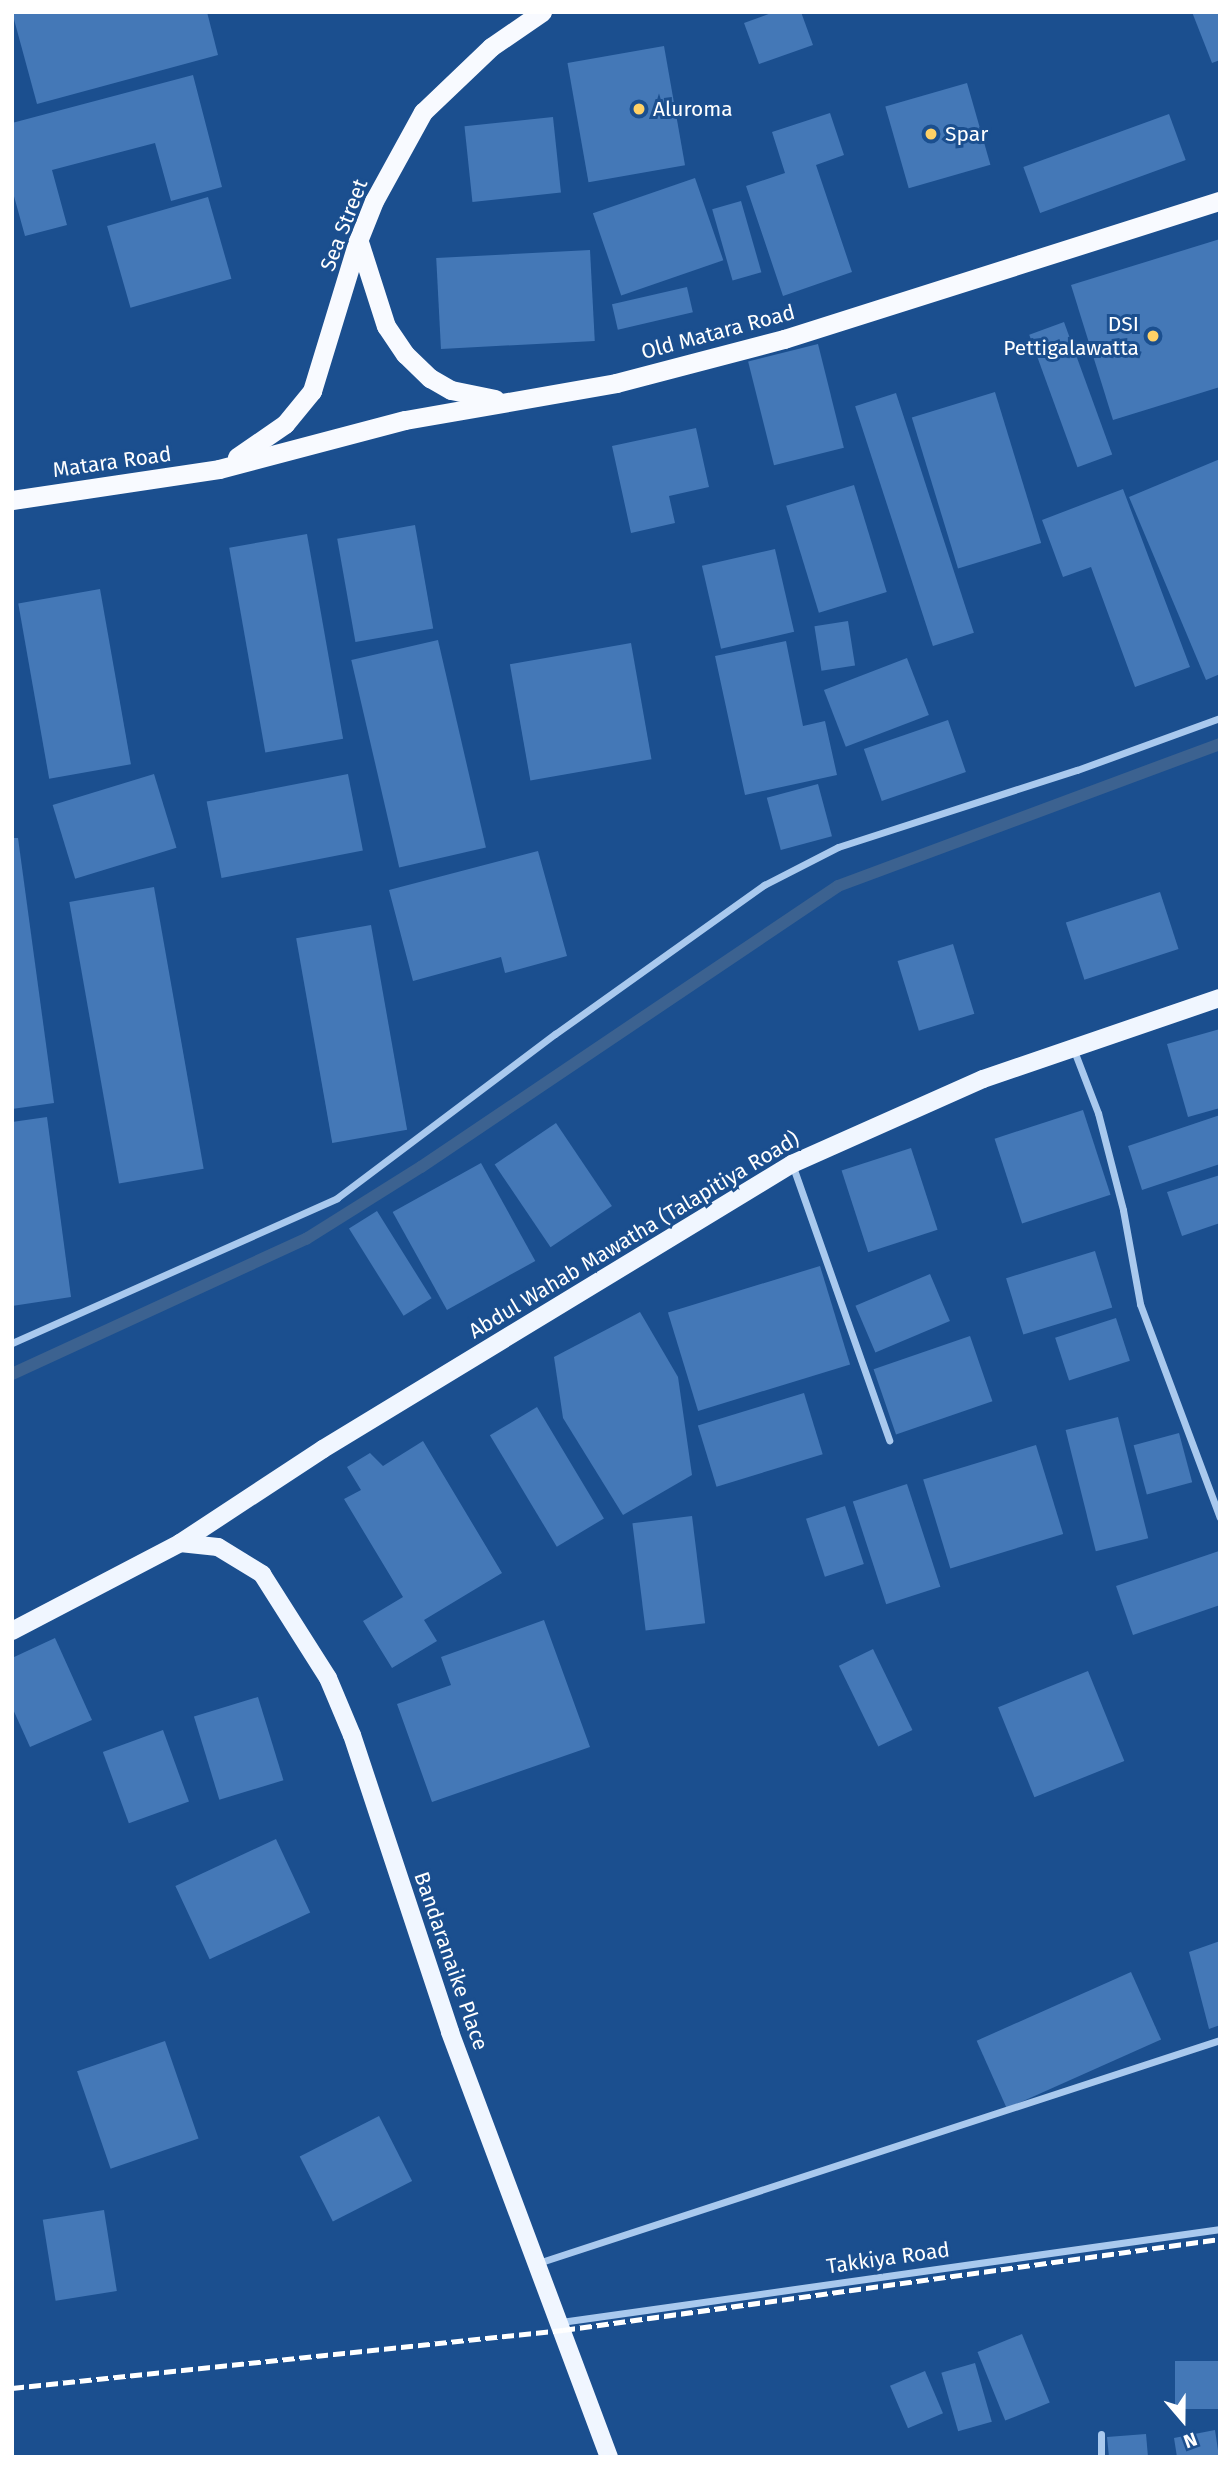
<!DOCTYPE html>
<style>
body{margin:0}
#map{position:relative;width:1232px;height:2469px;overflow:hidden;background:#1b4f8f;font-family:"Fira Sans",sans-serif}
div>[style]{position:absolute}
.stream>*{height:12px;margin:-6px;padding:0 6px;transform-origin:6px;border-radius:6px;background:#3c6290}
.building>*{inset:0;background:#4478b7;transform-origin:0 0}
.minor>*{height:7px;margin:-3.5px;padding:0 3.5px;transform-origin:3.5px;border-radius:3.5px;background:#a9c9ee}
.primary>*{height:18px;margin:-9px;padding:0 9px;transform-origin:9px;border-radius:9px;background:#f0f6ff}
.trunk>*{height:19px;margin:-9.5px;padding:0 9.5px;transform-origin:9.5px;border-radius:9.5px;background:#f8faff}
.rail>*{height:5px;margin-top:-2.5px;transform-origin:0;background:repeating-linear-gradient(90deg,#fff 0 12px,transparent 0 17px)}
.dots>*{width:19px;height:19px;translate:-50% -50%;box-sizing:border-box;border:4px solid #1b4f8f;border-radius:50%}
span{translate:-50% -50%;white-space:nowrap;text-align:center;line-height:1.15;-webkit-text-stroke:6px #1b4f8f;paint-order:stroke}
.poi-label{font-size:21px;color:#fff}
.left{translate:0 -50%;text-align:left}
.right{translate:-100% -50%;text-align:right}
.street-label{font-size:21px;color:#fff}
.frame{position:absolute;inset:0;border:14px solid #fff;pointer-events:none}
.north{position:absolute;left:1148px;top:2385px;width:70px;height:70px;-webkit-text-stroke:5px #1b4f8f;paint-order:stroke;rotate:160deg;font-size:19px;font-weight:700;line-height:28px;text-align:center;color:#fff}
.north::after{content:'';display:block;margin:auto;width:24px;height:32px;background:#fff;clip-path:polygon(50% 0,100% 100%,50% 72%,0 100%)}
</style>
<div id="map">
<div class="stream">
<i style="left:12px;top:1374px;width:324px;rotate:-24.7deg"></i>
<i style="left:306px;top:1239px;width:136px;rotate:-32.1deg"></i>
<i style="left:421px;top:1167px;width:503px;rotate:-33.97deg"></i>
<i style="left:838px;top:886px;width:408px;rotate:-20.4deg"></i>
</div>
<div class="building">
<i style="clip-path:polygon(12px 12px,207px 12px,218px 55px,37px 104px)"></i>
<i style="clip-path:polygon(774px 12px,801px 12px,813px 45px,759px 64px,744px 23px)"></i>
<i style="clip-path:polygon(1192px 12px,1220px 12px,1220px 60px,1212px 63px)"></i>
<i style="left:664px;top:46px;width:121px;height:98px;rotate:80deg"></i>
<i style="clip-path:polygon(193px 75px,222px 187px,171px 201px,155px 143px,52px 170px,67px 225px,25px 236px,12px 189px,12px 123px)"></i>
<i style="left:967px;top:83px;width:85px;height:85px;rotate:74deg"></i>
<i style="clip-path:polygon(830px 113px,844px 155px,816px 165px,852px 272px,783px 296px,746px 186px,785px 173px,772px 132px)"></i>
<i style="left:1169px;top:114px;width:49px;height:155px;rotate:70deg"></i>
<i style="left:553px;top:117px;width:76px;height:89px;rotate:84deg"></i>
<i style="left:695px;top:178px;width:87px;height:108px;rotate:71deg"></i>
<i style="left:208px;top:197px;width:85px;height:105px;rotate:74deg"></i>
<i style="left:741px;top:201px;width:74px;height:30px;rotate:74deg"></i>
<i style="clip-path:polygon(1220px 239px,1220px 387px,1113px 420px,1071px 285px)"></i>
<i style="left:590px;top:250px;width:91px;height:154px;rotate:87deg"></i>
<i style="left:687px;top:287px;width:26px;height:77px;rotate:77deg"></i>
<i style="left:1064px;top:322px;width:141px;height:37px;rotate:70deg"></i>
<i style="left:818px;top:344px;width:107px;height:72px;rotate:76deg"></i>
<i style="left:995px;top:392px;width:158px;height:87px;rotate:73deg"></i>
<i style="left:896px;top:393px;width:252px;height:43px;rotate:72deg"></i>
<i style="clip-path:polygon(696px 428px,709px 487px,669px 496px,675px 523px,631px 533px,612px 446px)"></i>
<i style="clip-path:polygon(1220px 459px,1220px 674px,1206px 680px,1129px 497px)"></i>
<i style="left:854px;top:485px;width:112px;height:71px;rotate:73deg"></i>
<i style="clip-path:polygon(1123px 489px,1190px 667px,1135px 687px,1091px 567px,1063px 577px,1042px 520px)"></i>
<i style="left:415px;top:525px;width:105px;height:79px;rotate:80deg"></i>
<i style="left:307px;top:534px;width:208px;height:79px;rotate:80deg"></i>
<i style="left:775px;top:549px;width:85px;height:75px;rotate:77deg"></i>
<i style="left:100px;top:589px;width:178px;height:83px;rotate:80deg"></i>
<i style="left:848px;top:621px;width:45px;height:34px;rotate:81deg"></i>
<i style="left:438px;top:640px;width:213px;height:89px;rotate:77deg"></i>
<i style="clip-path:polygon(786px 641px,803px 726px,825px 721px,837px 775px,745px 795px,715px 656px)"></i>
<i style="left:631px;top:643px;width:118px;height:123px;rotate:80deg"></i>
<i style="left:907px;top:658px;width:61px;height:89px;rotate:69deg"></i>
<i style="left:948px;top:720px;width:55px;height:89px;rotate:71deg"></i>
<i style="left:154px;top:774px;width:77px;height:106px;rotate:73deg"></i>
<i style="left:348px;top:774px;width:78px;height:144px;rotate:79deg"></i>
<i style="left:818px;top:784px;width:54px;height:53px;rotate:75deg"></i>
<i style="clip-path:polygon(12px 838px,18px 838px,54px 1103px,12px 1109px)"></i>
<i style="clip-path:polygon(538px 851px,567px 956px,505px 973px,501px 957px,413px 981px,389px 890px)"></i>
<i style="left:154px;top:887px;width:286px;height:86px;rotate:80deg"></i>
<i style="left:1160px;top:892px;width:60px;height:99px;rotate:72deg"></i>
<i style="left:371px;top:925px;width:208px;height:76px;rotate:80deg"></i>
<i style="left:953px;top:944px;width:73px;height:58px;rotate:73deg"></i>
<i style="clip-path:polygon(1220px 1029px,1220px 1108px,1188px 1117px,1167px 1044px)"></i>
<i style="left:1083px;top:1110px;width:89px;height:93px;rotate:72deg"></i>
<i style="clip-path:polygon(1220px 1115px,1220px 1164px,1142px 1190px,1128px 1146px)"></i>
<i style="clip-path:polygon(47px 1117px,71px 1297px,12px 1306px,12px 1122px)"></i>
<i style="left:556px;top:1123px;width:100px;height:74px;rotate:56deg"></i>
<i style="left:911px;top:1148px;width:86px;height:73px;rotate:72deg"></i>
<i style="left:481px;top:1163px;width:112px;height:101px;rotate:61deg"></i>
<i style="clip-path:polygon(1220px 1175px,1220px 1223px,1182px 1236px,1167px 1192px)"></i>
<i style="left:377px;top:1211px;width:103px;height:33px;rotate:58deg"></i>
<i style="left:1095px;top:1251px;width:59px;height:93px;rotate:73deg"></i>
<i style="left:820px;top:1266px;width:103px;height:159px;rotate:73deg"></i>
<i style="left:930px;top:1274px;width:51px;height:81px;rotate:67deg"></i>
<i style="clip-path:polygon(640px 1312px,678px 1377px,692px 1475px,623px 1515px,563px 1418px,554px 1357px)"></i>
<i style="left:1116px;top:1318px;width:45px;height:64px;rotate:72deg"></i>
<i style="left:970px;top:1336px;width:69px;height:102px;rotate:71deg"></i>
<i style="left:804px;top:1393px;width:64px;height:111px;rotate:73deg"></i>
<i style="left:537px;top:1407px;width:130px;height:55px;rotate:59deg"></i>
<i style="left:1118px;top:1417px;width:125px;height:54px;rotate:76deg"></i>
<i style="left:1179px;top:1433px;width:51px;height:47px;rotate:75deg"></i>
<i style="clip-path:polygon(423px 1441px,502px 1573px,424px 1620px,437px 1641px,392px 1668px,363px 1621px,403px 1597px,344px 1499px,361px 1490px,347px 1467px,370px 1453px,383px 1466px)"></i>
<i style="left:1036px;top:1445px;width:93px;height:118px;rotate:73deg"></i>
<i style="left:907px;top:1484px;width:108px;height:57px;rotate:72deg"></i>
<i style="left:845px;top:1506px;width:61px;height:41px;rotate:72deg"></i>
<i style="left:692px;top:1516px;width:108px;height:60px;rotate:83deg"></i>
<i style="clip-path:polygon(1219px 1551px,1220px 1605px,1133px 1635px,1116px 1586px)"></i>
<i style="clip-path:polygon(544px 1620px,590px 1747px,432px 1802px,397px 1704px,451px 1685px,441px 1657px)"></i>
<i style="clip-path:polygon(55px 1638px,92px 1720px,30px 1747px,12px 1707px,12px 1658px)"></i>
<i style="left:873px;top:1649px;width:90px;height:38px;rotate:64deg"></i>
<i style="left:1088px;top:1671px;width:97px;height:97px;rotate:68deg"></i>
<i style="left:258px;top:1697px;width:87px;height:67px;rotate:73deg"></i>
<i style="left:163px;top:1730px;width:76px;height:64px;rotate:70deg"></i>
<i style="left:276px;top:1839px;width:81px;height:111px;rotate:65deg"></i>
<i style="clip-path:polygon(1220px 1941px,1220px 2025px,1209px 2029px,1189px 1952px)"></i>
<i style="left:1131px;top:1972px;width:74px;height:169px;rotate:66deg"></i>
<i style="left:165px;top:2041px;width:103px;height:93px;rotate:71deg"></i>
<i style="left:379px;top:2116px;width:73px;height:89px;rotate:63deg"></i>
<i style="left:104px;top:2210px;width:82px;height:62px;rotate:81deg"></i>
<i style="left:1022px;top:2334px;width:74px;height:48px;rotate:68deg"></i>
<i style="left:1220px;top:2361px;width:48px;height:45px;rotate:90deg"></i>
<i style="left:975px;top:2363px;width:61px;height:35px;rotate:74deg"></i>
<i style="left:925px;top:2371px;width:46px;height:38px;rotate:67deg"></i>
<i style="clip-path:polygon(1215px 2430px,1219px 2457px,1177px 2457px,1174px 2438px)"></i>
<i style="clip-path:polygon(1146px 2434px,1148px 2457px,1109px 2457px,1107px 2437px)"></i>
</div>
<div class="minor">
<i style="left:1073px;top:1048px;width:70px;rotate:69deg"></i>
<i style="left:1098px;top:1113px;width:100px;rotate:75.5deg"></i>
<i style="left:1123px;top:1210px;width:96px;rotate:79.7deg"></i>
<i style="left:1140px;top:1304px;width:228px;rotate:69.5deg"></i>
<i style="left:792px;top:1164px;width:293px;rotate:70.6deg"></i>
<i style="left:12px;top:1343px;width:356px;rotate:-24deg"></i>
<i style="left:337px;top:1198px;width:273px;rotate:-37deg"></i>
<i style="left:555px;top:1034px;width:257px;rotate:-35.5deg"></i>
<i style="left:764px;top:885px;width:83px;rotate:-27.2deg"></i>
<i style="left:838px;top:847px;width:251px;rotate:-17.9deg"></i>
<i style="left:1077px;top:770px;width:152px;rotate:-20deg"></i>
<i style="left:538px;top:2263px;width:718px;rotate:-18.11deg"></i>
<i style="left:561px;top:2322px;width:666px;rotate:-8.03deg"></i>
<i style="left:1101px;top:2434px;width:23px;rotate:90deg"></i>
</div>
<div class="primary">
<i style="left:180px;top:1543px;width:38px;rotate:6deg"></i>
<i style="left:218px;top:1547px;width:52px;rotate:31.5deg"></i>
<i style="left:262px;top:1574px;width:123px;rotate:57.6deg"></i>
<i style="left:328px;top:1678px;width:62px;rotate:67.2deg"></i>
<i style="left:352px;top:1735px;width:313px;rotate:71.7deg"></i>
<i style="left:450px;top:2032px;width:454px;rotate:69.5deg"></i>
<i style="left:12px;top:1631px;width:190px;rotate:-27.6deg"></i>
<i style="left:180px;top:1543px;width:171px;rotate:-33.3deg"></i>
<i style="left:323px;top:1449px;width:549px;rotate:-31.29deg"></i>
<i style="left:792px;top:1164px;width:209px;rotate:-24deg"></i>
<i style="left:983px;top:1079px;width:250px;rotate:-18.9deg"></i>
</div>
<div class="trunk">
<i style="left:359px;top:242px;width:88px;rotate:72.2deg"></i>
<i style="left:386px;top:326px;width:34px;rotate:56deg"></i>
<i style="left:405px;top:354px;width:35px;rotate:44deg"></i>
<i style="left:430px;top:378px;width:24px;rotate:30deg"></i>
<i style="left:451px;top:390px;width:45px;rotate:11.6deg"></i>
<i style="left:237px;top:457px;width:58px;rotate:-34.5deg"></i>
<i style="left:285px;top:424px;width:43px;rotate:-50.7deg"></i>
<i style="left:312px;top:391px;width:157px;rotate:-73deg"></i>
<i style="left:358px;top:241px;width:43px;rotate:-68.2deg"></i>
<i style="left:374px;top:201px;width:102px;rotate:-61.2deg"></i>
<i style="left:423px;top:112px;width:94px;rotate:-43.7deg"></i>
<i style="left:491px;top:47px;width:62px;rotate:-34.5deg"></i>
<i style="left:12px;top:500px;width:209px;rotate:-8.5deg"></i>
<i style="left:219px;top:469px;width:192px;rotate:-14.8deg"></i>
<i style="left:405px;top:420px;width:214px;rotate:-9.9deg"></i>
<i style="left:616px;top:383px;width:174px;rotate:-14.7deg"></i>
<i style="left:784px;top:339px;width:457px;rotate:-17.6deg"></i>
</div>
<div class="rail">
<i style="left:12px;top:2388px;width:554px;rotate:-6.01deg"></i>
<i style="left:563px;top:2330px;width:663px;rotate:-7.89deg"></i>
</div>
<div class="dots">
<i style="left:639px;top:109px;background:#ffd166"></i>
<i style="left:931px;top:134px;background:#ffd166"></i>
<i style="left:1153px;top:336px;background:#ffd166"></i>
</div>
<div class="poi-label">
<span class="left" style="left:653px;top:109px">Aluroma</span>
<span class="left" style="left:945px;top:134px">Spar</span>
<span class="right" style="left:1139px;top:336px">DSI<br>Pettigalawatta</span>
</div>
<div class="street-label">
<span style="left:344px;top:225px;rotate:-69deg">Sea Street</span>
<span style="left:718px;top:332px;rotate:-15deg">Old Matara Road</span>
<span style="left:112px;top:462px;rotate:-8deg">Matara Road</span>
<span style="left:634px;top:1235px;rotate:-31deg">Abdul Wahab Mawatha (Talapitiya Road)</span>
<span style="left:451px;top:1961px;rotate:71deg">Bandaranaike Place</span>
<span style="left:888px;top:2258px;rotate:-8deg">Takkiya Road</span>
</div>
<div class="frame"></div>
<div class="north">N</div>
</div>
